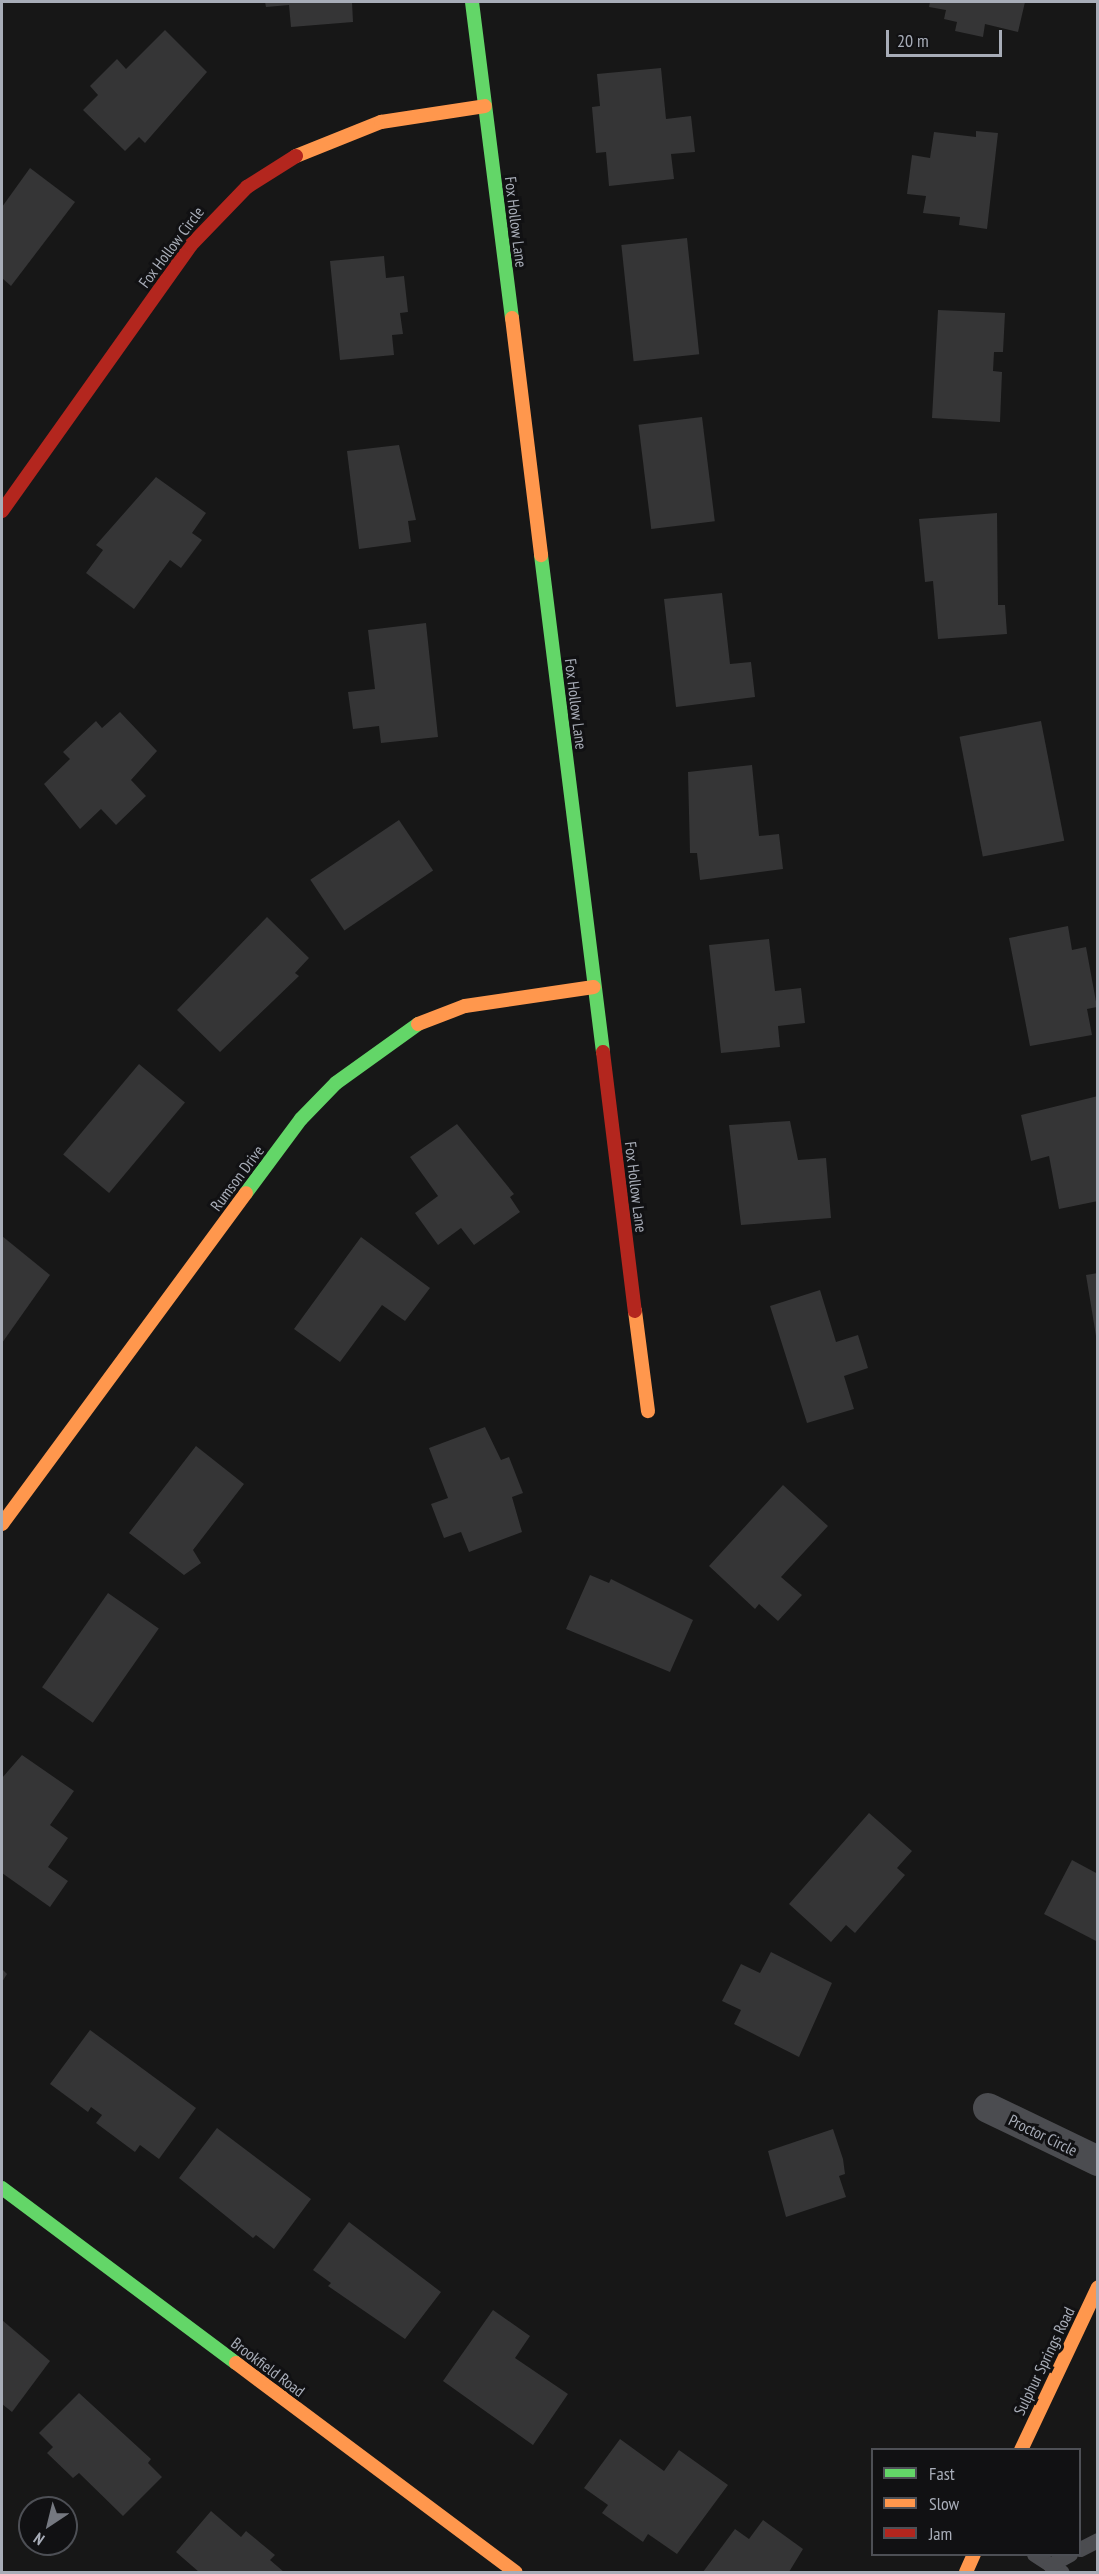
<!DOCTYPE html>
<style>
body{margin:0}
#map{position:relative;width:1099px;height:2574px;overflow:hidden;background:#171717;font-family:"PT Sans Narrow",sans-serif}
div>[style]{position:absolute}
.building>*{inset:0;background:#353536;transform-origin:0 0}
.lane>*{height:15px;margin:-7.5px;padding:0 7.5px;transform-origin:7.5px;border-radius:7.5px;background:#4b4c50}
.street>*{height:30px;margin:-15px;padding:0 15px;transform-origin:15px;border-radius:15px;background:#4b4c50}
.fast>*{height:14px;margin:-7px;padding:0 7px;transform-origin:7px;border-radius:7px;background:#63d668}
.slow>*{height:14px;margin:-7px;padding:0 7px;transform-origin:7px;border-radius:7px;background:#ff974d}
.jam>*{height:14px;margin:-7px;padding:0 7px;transform-origin:7px;border-radius:7px;background:#b3261e}
span{translate:-50% -50%;white-space:nowrap;text-align:center;line-height:1.15;-webkit-text-stroke:6px #111113;paint-order:stroke}
.street-label{font-size:16px;color:#a8adb8}
.frame{position:absolute;inset:0;border:3px solid #a8adb8;pointer-events:none}
.legend{position:absolute;left:871px;top:2448px;width:210px;height:108px;box-sizing:border-box;background:#111113;border:2px solid #4d4f55;margin:0;padding:8px 10px;list-style:none;font-size:18px;color:#a8adb8}
.legend li{display:flex;align-items:center;gap:12px;height:30px}
.legend b{width:30px;border:2px solid #4d4f55}
.north{position:absolute;left:18px;top:2496px;width:60px;height:60px;box-sizing:border-box;background:#111113;border:2px solid #4d4f55;border-radius:50%;rotate:215deg;font-size:16px;font-weight:700;line-height:24px;text-align:center;color:#a8adb8}
.north::after{content:'';display:block;margin:auto;width:21px;height:27px;background:#757880;clip-path:polygon(50% 0,100% 100%,50% 72%,0 100%)}
.scale{position:absolute;left:886px;top:30px;width:116px;height:27px;box-sizing:border-box;border:3px solid #a8adb8;border-top:0;padding-left:8px;font-size:18px;line-height:21px;white-space:nowrap;color:#a8adb8;-webkit-text-stroke:4px #111113;paint-order:stroke}
</style>
<div id="map">
<div class="building">
<i style="clip-path:polygon(265px 2px,352px 2px,353px 22px,291px 27px,289px 5px,266px 7px)"></i>
<i style="clip-path:polygon(930px 2px,1025px 2px,1018px 32px,985px 24px,983px 37px,955px 31px,957px 22px,944px 19px,946px 10px,929px 7px)"></i>
<i style="clip-path:polygon(165px 30px,207px 72px,145px 143px,139px 137px,125px 151px,83px 110px,98px 95px,90px 86px,117px 59px,126px 69px)"></i>
<i style="clip-path:polygon(661px 68px,666px 119px,691px 116px,695px 152px,671px 154px,674px 179px,609px 186px,606px 152px,596px 153px,592px 107px,600px 106px,597px 74px)"></i>
<i style="clip-path:polygon(976px 131px,998px 133px,987px 229px,959px 225px,960px 217px,923px 213px,926px 196px,907px 194px,912px 155px,930px 158px,934px 132px,976px 137px)"></i>
<i style="clip-path:polygon(30px 168px,75px 202px,11px 286px,2px 278px,2px 207px)"></i>
<i style="left:687px;top:238px;width:117px;height:66px;rotate:84deg"></i>
<i style="clip-path:polygon(384px 256px,386px 278px,404px 276px,408px 312px,400px 313px,403px 334px,392px 335px,394px 355px,340px 360px,330px 261px)"></i>
<i style="clip-path:polygon(938px 310px,1005px 313px,1003px 352px,994px 352px,993px 371px,1002px 372px,1000px 422px,932px 418px)"></i>
<i style="left:702px;top:417px;width:105px;height:64px;rotate:83deg"></i>
<i style="clip-path:polygon(399px 445px,416px 520px,408px 521px,411px 542px,359px 549px,347px 451px)"></i>
<i style="clip-path:polygon(156px 477px,206px 513px,192px 533px,202px 540px,181px 568px,170px 560px,134px 609px,86px 573px,103px 550px,96px 545px)"></i>
<i style="clip-path:polygon(997px 513px,998px 605px,1005px 605px,1007px 634px,938px 639px,933px 581px,925px 582px,919px 519px)"></i>
<i style="clip-path:polygon(722px 593px,730px 664px,751px 662px,755px 697px,676px 707px,664px 599px)"></i>
<i style="clip-path:polygon(426px 623px,438px 737px,381px 743px,379px 726px,353px 729px,348px 692px,375px 689px,368px 630px)"></i>
<i style="clip-path:polygon(120px 712px,157px 751px,131px 780px,146px 796px,116px 825px,101px 809px,80px 829px,44px 784px,70px 759px,63px 752px,96px 721px,102px 728px)"></i>
<i style="left:1041px;top:721px;width:122px;height:83px;rotate:79deg"></i>
<i style="clip-path:polygon(752px 765px,759px 836px,779px 834px,783px 869px,700px 880px,697px 853px,690px 853px,688px 772px)"></i>
<i style="left:399px;top:820px;width:61px;height:107px;rotate:56deg"></i>
<i style="clip-path:polygon(267px 917px,309px 958px,295px 973px,299px 976px,220px 1052px,177px 1010px)"></i>
<i style="clip-path:polygon(1068px 926px,1072px 950px,1086px 947px,1097px 1007px,1087px 1009px,1092px 1035px,1030px 1046px,1009px 938px)"></i>
<i style="clip-path:polygon(769px 939px,775px 991px,801px 988px,805px 1023px,778px 1026px,780px 1047px,721px 1053px,709px 945px)"></i>
<i style="left:139px;top:1064px;width:60px;height:118px;rotate:40deg"></i>
<i style="clip-path:polygon(1098px 1096px,1098px 1201px,1059px 1209px,1049px 1156px,1031px 1161px,1021px 1115px)"></i>
<i style="clip-path:polygon(790px 1121px,798px 1160px,826px 1158px,831px 1218px,741px 1225px,729px 1125px)"></i>
<i style="clip-path:polygon(457px 1124px,514px 1194px,510px 1197px,520px 1212px,474px 1245px,461px 1228px,438px 1245px,415px 1213px,438px 1196px,410px 1157px)"></i>
<i style="clip-path:polygon(2px 1236px,50px 1275px,2px 1343px)"></i>
<i style="clip-path:polygon(361px 1237px,430px 1288px,405px 1321px,382px 1305px,340px 1362px,294px 1329px)"></i>
<i style="clip-path:polygon(1098px 1273px,1098px 1336px,1096px 1336px,1086px 1275px)"></i>
<i style="clip-path:polygon(820px 1290px,836px 1342px,858px 1335px,868px 1368px,844px 1376px,854px 1409px,807px 1423px,770px 1306px)"></i>
<i style="clip-path:polygon(485px 1427px,501px 1460px,509px 1457px,523px 1493px,512px 1497px,522px 1532px,469px 1552px,461px 1532px,444px 1538px,431px 1504px,448px 1498px,429px 1448px)"></i>
<i style="clip-path:polygon(196px 1446px,244px 1484px,193px 1550px,201px 1563px,184px 1575px,129px 1533px)"></i>
<i style="clip-path:polygon(783px 1485px,828px 1526px,781px 1577px,802px 1595px,778px 1621px,759px 1604px,755px 1609px,709px 1566px)"></i>
<i style="clip-path:polygon(590px 1575px,609px 1583px,611px 1579px,693px 1620px,670px 1672px,566px 1629px)"></i>
<i style="left:108px;top:1593px;width:62px;height:115px;rotate:35deg"></i>
<i style="clip-path:polygon(22px 1755px,74px 1791px,50px 1825px,68px 1838px,48px 1867px,68px 1881px,50px 1907px,2px 1873px,2px 1778px)"></i>
<i style="clip-path:polygon(869px 1813px,912px 1851px,897px 1868px,905px 1875px,855px 1933px,846px 1925px,831px 1942px,789px 1904px)"></i>
<i style="clip-path:polygon(1072px 1860px,1098px 1874px,1098px 1942px,1044px 1914px)"></i>
<i style="clip-path:polygon(771px 1952px,832px 1983px,799px 2057px,734px 2024px,741px 2010px,722px 2001px,741px 1964px,760px 1973px)"></i>
<i style="clip-path:polygon(2px 1969px,7px 1974px,2px 1982px)"></i>
<i style="clip-path:polygon(90px 2030px,196px 2108px,159px 2159px,140px 2145px,135px 2152px,96px 2123px,102px 2115px,91px 2107px,88px 2112px,50px 2084px)"></i>
<i style="clip-path:polygon(217px 2128px,311px 2199px,274px 2249px,256px 2235px,253px 2238px,179px 2178px)"></i>
<i style="clip-path:polygon(833px 2129px,843px 2159px,845px 2174px,839px 2176px,846px 2197px,786px 2217px,768px 2151px)"></i>
<i style="clip-path:polygon(349px 2222px,441px 2292px,405px 2339px,328px 2286px,331px 2283px,313px 2270px)"></i>
<i style="clip-path:polygon(493px 2310px,530px 2336px,515px 2358px,568px 2394px,533px 2445px,443px 2381px)"></i>
<i style="clip-path:polygon(2px 2320px,50px 2361px,12px 2412px,2px 2404px)"></i>
<i style="clip-path:polygon(79px 2393px,151px 2459px,148px 2463px,162px 2477px,123px 2516px,79px 2473px,73px 2478px,47px 2453px,53px 2447px,39px 2433px)"></i>
<i style="clip-path:polygon(620px 2439px,664px 2471px,679px 2450px,728px 2485px,677px 2554px,648px 2534px,643px 2542px,602px 2513px,608px 2505px,584px 2488px)"></i>
<i style="clip-path:polygon(211px 2511px,241px 2537px,246px 2531px,275px 2555px,270px 2560px,284px 2572px,199px 2572px,176px 2552px)"></i>
<i style="clip-path:polygon(763px 2520px,803px 2549px,789px 2572px,703px 2572px,735px 2529px,749px 2539px)"></i>
</div>
<div class="lane">
<i style="left:1080px;top:2549px;width:20px;rotate:-27deg"></i>
<i style="left:1034px;top:2554px;width:33px;rotate:33deg"></i>
<i style="left:1050px;top:2565px;width:23px;rotate:-29deg"></i>
</div>
<div class="street">
<i style="left:988px;top:2108px;width:122px;rotate:25.7deg"></i>
</div>
<div class="fast">
<i style="left:472px;top:2px;width:319px;rotate:82.8deg"></i>
<i style="left:541px;top:555px;width:501px;rotate:82.89deg"></i>
<i style="left:246px;top:1193px;width:92px;rotate:-53.4deg"></i>
<i style="left:301px;top:1119px;width:50px;rotate:-45.8deg"></i>
<i style="left:336px;top:1083px;width:101px;rotate:-35.7deg"></i>
<i style="left:2px;top:2188px;width:292px;rotate:36.8deg"></i>
</div>
<div class="slow">
<i style="left:296px;top:156px;width:92px;rotate:-21.8deg"></i>
<i style="left:381px;top:122px;width:105px;rotate:-8.7deg"></i>
<i style="left:512px;top:318px;width:239px;rotate:83deg"></i>
<i style="left:418px;top:1024px;width:50px;rotate:-21deg"></i>
<i style="left:465px;top:1006px;width:130px;rotate:-8.4deg"></i>
<i style="left:635px;top:1311px;width:101px;rotate:82.6deg"></i>
<i style="left:2px;top:1524px;width:411px;rotate:-53.6deg"></i>
<i style="left:236px;top:2363px;width:349px;rotate:36.8deg"></i>
<i style="left:1021px;top:2450px;width:180px;rotate:-64.7deg"></i>
<i style="left:966px;top:2572px;width:20px;rotate:-66deg"></i>
</div>
<div class="jam">
<i style="left:2px;top:511px;width:326px;rotate:-54.6deg"></i>
<i style="left:191px;top:245px;width:81px;rotate:-46deg"></i>
<i style="left:247px;top:187px;width:58px;rotate:-32.3deg"></i>
<i style="left:603px;top:1052px;width:261px;rotate:83deg"></i>
</div>
<div class="street-label">
<span style="left:516px;top:222px;rotate:83deg">Fox Hollow Lane</span>
<span style="left:171px;top:247px;rotate:-53deg">Fox Hollow Circle</span>
<span style="left:576px;top:704px;rotate:83deg">Fox Hollow Lane</span>
<span style="left:237px;top:1178px;rotate:-53deg">Rumson Drive</span>
<span style="left:636px;top:1187px;rotate:83deg">Fox Hollow Lane</span>
<span style="left:1043px;top:2135px;rotate:26deg">Proctor Circle</span>
<span style="left:1044px;top:2361px;rotate:-64deg">Sulphur Springs Road</span>
<span style="left:268px;top:2367px;rotate:37deg">Brookfield Road</span>
</div>
<div class="frame"></div>
<ul class="legend">
<li><b style="height:8px;background:#63d668"></b>Fast</li>
<li><b style="height:8px;background:#ff974d"></b>Slow</li>
<li><b style="height:8px;background:#b3261e"></b>Jam</li>
</ul>
<div class="north">N</div>
<div class="scale">20 m</div>
</div>
